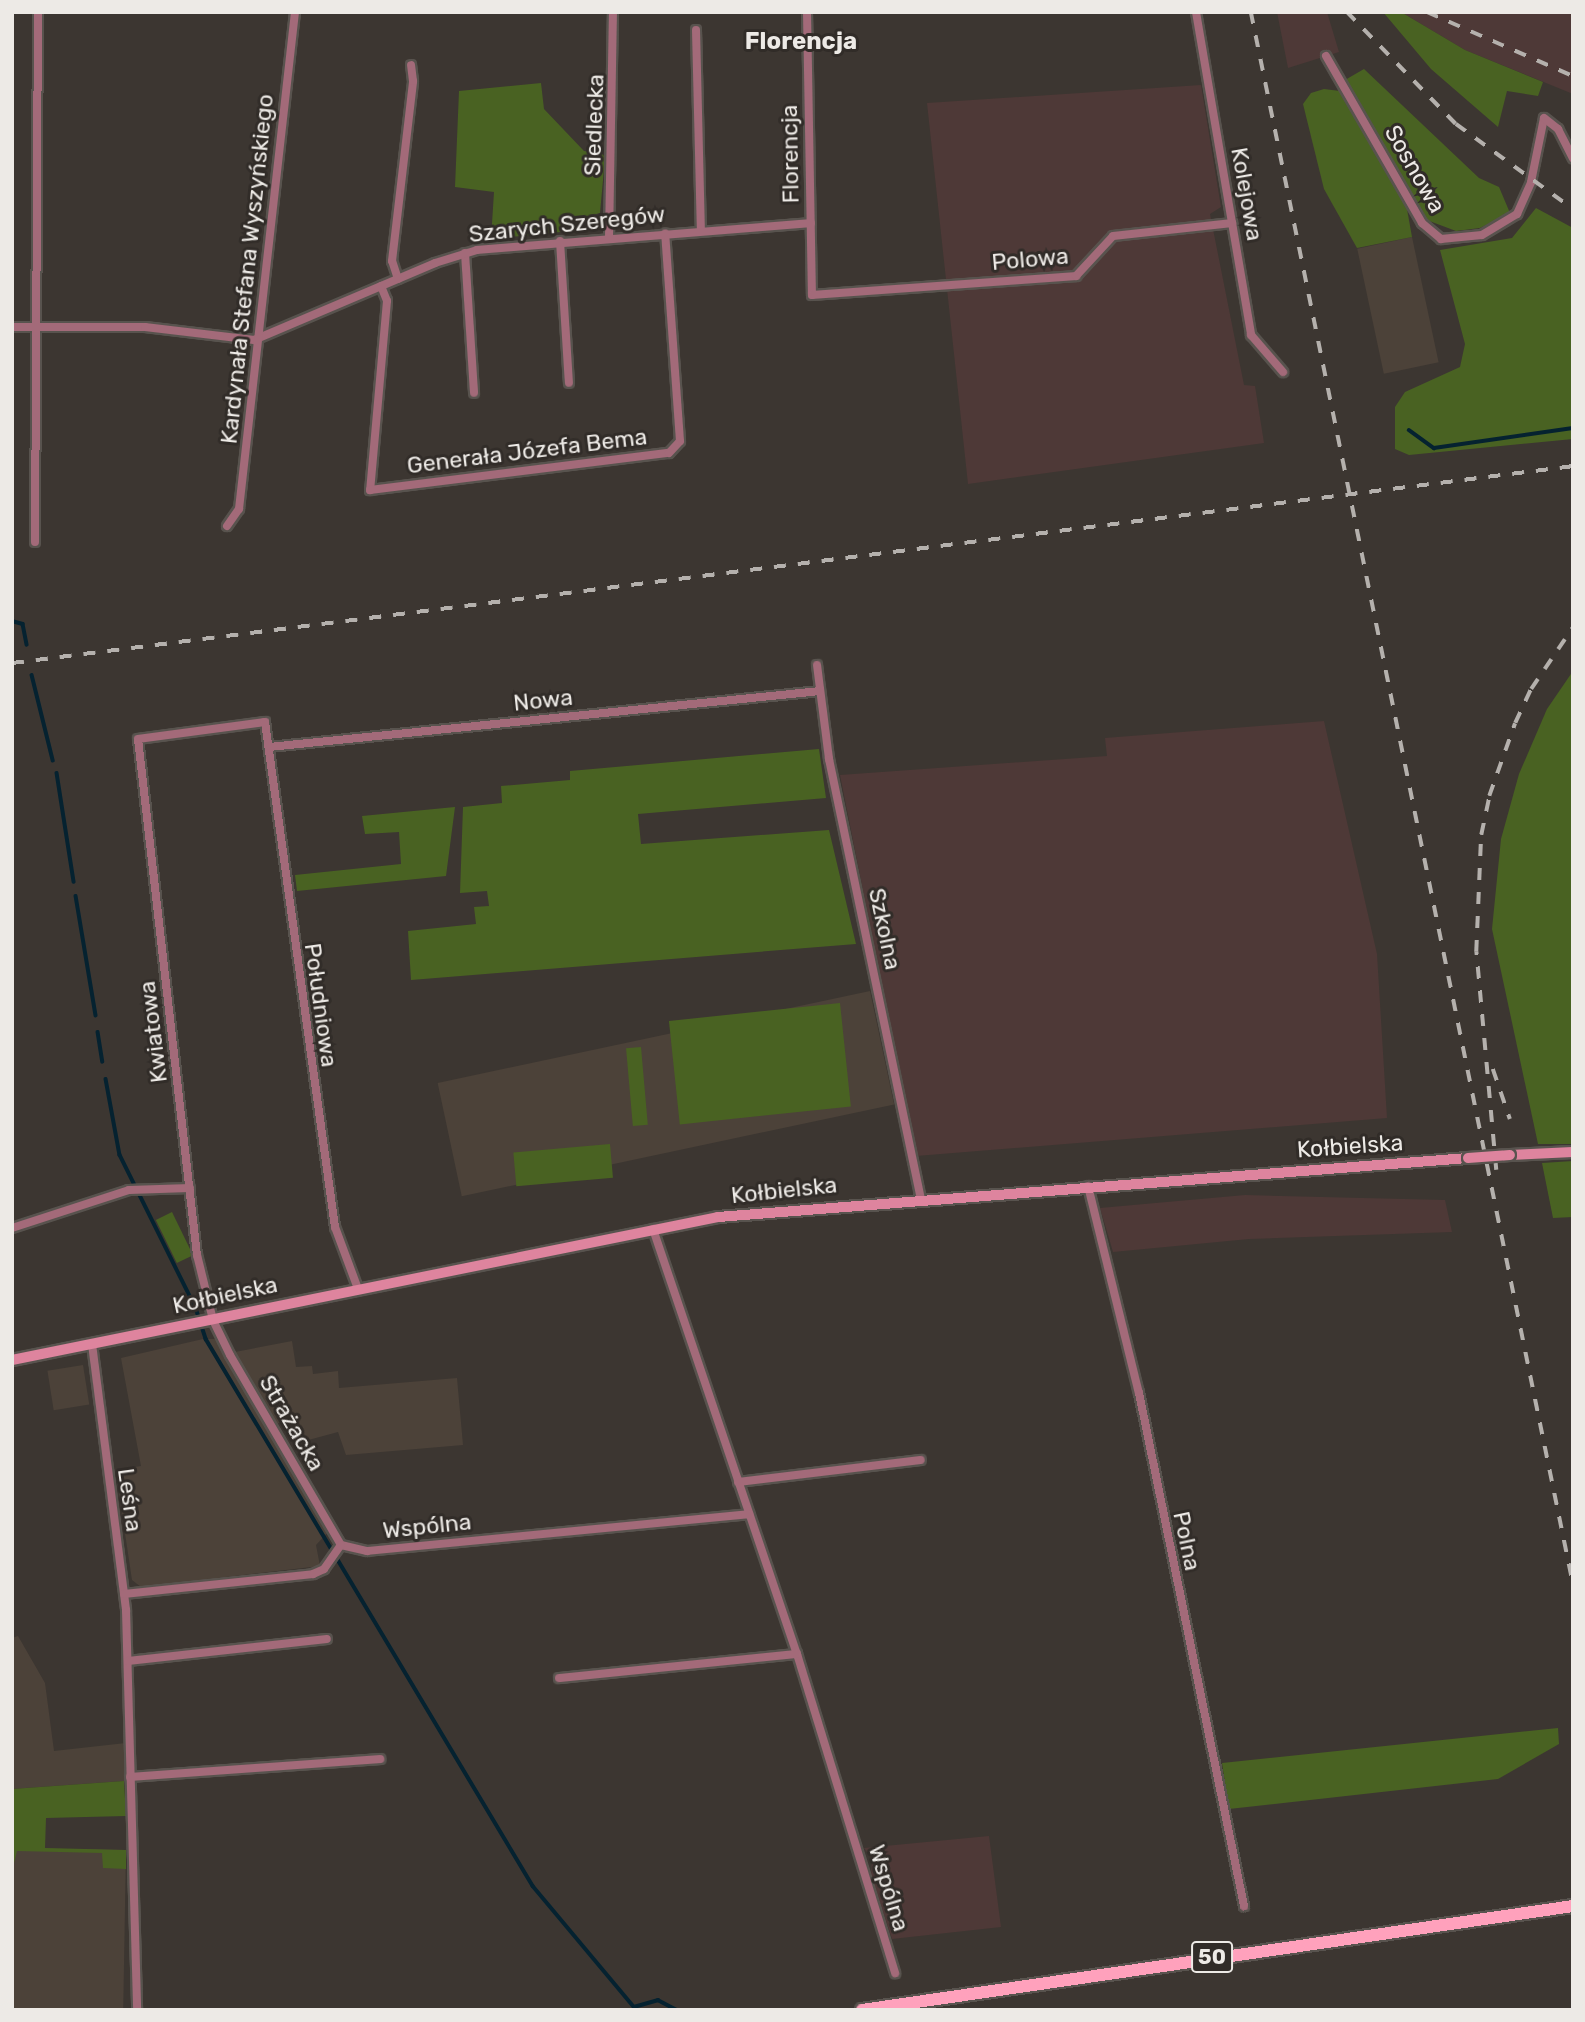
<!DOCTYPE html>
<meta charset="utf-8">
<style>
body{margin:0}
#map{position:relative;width:1585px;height:2022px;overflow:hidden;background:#3c3631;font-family:Rubik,sans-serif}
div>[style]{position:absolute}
.built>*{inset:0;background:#4c4239;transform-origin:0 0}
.industrial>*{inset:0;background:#4e3937}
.green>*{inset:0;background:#496222;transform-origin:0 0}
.stream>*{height:3.5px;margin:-1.75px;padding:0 1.75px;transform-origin:1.75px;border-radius:1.75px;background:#052230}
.roads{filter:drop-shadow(2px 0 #58534e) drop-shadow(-2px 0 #58534e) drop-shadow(0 2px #58534e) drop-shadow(0 -2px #58534e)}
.street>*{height:8px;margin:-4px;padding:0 4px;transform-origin:4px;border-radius:4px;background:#a36a79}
.secondary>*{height:10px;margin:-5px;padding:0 5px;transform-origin:5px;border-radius:5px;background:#de849e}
.primary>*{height:12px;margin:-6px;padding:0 6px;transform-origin:6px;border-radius:6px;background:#ffa1bc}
.rail>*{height:3.5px;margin-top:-1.75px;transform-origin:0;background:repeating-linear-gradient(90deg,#b5b1ad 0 12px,transparent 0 24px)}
.bridges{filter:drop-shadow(2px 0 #58534e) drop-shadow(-2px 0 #58534e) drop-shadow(0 2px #58534e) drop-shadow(0 -2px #58534e)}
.secondary-bridge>*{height:10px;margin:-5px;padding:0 5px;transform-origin:5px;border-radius:5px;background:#de849e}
span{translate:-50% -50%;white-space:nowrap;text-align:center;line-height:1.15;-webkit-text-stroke:6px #312c28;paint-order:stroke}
.shield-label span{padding:2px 5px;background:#312c28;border:2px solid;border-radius:5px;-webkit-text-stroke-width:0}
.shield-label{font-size:21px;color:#edeae6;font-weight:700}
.street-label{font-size:23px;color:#edeae6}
.neighbourhood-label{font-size:24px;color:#edeae6;font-weight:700}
.frame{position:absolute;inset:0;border:14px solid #edeae6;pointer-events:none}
</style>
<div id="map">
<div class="built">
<i style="left:1412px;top:237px;width:128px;height:56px;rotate:78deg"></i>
<i style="left:870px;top:991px;width:116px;height:442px;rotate:78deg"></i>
<i style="clip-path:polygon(203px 1339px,216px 1339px,330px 1530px,316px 1545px,320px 1566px,141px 1587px,132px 1580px,119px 1493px,123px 1492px,116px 1470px,141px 1466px,121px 1358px)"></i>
<i style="clip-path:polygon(292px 1341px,296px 1367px,312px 1366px,313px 1374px,338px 1371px,339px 1388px,457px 1378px,463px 1445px,346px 1455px,338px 1432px,301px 1442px,293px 1420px,275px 1424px,235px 1352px)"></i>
<i style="left:83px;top:1365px;width:40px;height:36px;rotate:81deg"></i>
<i style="clip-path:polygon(18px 1636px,45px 1683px,54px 1751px,126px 1743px,124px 1781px,12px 1789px,12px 1638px)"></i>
<i style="left:12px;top:1848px;width:114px;height:162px;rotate:1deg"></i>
</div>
<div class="industrial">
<i style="clip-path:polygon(1277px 12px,1327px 12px,1339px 52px,1288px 68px)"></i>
<i style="clip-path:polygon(1401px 12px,1573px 12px,1573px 94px,1465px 50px)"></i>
<i style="clip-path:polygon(1201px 85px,1221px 207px,1210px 214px,1244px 385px,1255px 386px,1264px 443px,968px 484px,927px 103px)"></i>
<i style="clip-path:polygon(1324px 721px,1377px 954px,1387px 1118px,916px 1156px,840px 775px,1107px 756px,1105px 738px)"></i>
<i style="clip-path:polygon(1245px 1195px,1445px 1200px,1452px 1232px,1249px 1239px,1113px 1252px,1100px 1208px)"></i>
<i style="clip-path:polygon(989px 1836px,1001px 1927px,892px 1939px,871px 1875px,872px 1860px,864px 1848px)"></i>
</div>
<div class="green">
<i style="clip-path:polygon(1383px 12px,1401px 12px,1465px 50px,1543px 82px,1538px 96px,1507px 91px,1498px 127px,1431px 69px)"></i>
<i style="clip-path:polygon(1364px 69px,1479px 178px,1499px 187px,1510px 213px,1480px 228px,1456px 231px,1424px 219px,1345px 80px)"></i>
<i style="clip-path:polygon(541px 83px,544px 109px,584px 151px,602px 153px,605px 158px,600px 213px,581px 218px,581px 230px,491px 239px,494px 192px,455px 187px,459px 91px)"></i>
<i style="clip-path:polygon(1324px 89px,1340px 91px,1407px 209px,1412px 237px,1357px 248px,1324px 189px,1303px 104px,1311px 93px)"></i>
<i style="clip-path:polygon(1536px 208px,1573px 228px,1573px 439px,1409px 455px,1395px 449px,1395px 407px,1405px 392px,1460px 367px,1465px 344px,1440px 250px,1512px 238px)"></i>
<i style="clip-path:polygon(1573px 671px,1573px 1144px,1538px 1144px,1492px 929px,1501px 839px,1519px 774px,1547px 709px)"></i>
<i style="clip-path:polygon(819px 749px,826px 798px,638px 814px,641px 844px,829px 830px,856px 944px,411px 980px,408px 931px,476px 924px,474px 907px,489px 906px,487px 891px,460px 893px,463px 807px,502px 803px,501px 786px,570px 780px,570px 771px)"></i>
<i style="clip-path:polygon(455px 807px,446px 876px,297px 891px,295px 875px,401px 864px,399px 832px,365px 834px,362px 816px)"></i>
<i style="left:840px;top:1003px;width:104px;height:172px;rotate:84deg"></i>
<i style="left:641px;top:1047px;width:78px;height:15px;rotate:85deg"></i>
<i style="left:610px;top:1144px;width:34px;height:97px;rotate:85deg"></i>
<i style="clip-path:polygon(1573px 1161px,1573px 1217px,1553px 1218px,1542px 1163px)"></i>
<i style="left:172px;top:1212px;width:48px;height:18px;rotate:64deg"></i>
<i style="clip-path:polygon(1558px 1728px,1559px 1744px,1498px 1779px,1229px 1809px,1222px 1763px)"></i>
<i style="clip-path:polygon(124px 1781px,126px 1816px,46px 1818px,45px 1848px,126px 1850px,126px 1869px,103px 1868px,102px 1853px,17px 1851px,13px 1867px,12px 1789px)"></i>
</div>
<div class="stream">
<i style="left:1409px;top:430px;width:31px;rotate:36deg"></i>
<i style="left:1434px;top:448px;width:140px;rotate:-8.2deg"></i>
<i style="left:12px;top:621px;width:11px;rotate:15deg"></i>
<i style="left:23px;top:624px;width:21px;rotate:79deg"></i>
<i style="left:32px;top:675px;width:88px;rotate:76.1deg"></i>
<i style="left:57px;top:773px;width:110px;rotate:81.1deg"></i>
<i style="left:76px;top:896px;width:121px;rotate:80.5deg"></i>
<i style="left:98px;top:1032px;width:30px;rotate:81deg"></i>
<i style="left:106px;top:1079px;width:77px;rotate:79.6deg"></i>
<i style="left:120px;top:1155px;width:171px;rotate:63.6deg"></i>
<i style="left:196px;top:1308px;width:33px;rotate:72deg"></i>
<i style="left:206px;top:1339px;width:637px;rotate:59.13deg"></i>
<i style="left:533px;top:1886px;width:158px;rotate:50.1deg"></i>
<i style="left:634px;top:2007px;width:25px;rotate:-16deg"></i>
<i style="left:658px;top:2000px;width:21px;rotate:28deg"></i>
</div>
<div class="roads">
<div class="street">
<i style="left:807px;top:12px;width:283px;rotate:89deg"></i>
<i style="left:812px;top:295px;width:265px;rotate:-4.1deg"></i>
<i style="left:1076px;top:276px;width:54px;rotate:-47.2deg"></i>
<i style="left:1113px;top:236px;width:120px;rotate:-6.2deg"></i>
<i style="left:1196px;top:12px;width:328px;rotate:80.3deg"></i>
<i style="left:1251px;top:335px;width:49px;rotate:49.1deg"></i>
<i style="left:696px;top:30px;width:201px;rotate:88.6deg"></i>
<i style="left:1326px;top:56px;width:193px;rotate:60.1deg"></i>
<i style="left:1422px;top:223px;width:25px;rotate:40deg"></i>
<i style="left:1441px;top:239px;width:41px;rotate:-5.6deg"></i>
<i style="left:1482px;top:235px;width:41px;rotate:-31deg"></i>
<i style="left:1517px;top:214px;width:35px;rotate:-66deg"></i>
<i style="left:1531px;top:182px;width:65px;rotate:-78.5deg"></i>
<i style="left:1544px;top:118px;width:18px;rotate:38deg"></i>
<i style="left:1558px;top:129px;width:33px;rotate:63deg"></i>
<i style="left:609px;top:238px;width:226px;rotate:-89deg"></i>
<i style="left:560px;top:241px;width:142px;rotate:86.4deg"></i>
<i style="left:465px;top:253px;width:140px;rotate:86.3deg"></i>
<i style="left:398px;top:279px;width:19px;rotate:-108deg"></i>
<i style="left:392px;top:261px;width:181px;rotate:-83.3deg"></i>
<i style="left:413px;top:81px;width:16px;rotate:-97deg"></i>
<i style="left:381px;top:286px;width:16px;rotate:68deg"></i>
<i style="left:387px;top:301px;width:190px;rotate:95.1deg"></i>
<i style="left:370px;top:490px;width:301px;rotate:-7.1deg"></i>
<i style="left:669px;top:453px;width:16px;rotate:-47deg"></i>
<i style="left:680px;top:441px;width:208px;rotate:-94.1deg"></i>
<i style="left:12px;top:327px;width:133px"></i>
<i style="left:145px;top:327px;width:110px;rotate:6.8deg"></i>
<i style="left:254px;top:340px;width:197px;rotate:-23deg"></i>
<i style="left:435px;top:263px;width:44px;rotate:-17.2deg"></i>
<i style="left:477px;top:250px;width:335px;rotate:-4.6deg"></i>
<i style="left:227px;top:526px;width:21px;rotate:-55deg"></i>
<i style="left:239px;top:509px;width:500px;rotate:-83.57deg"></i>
<i style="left:35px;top:542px;width:530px;rotate:-89.68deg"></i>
<i style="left:817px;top:665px;width:95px;rotate:82.7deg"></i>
<i style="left:829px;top:759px;width:450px;rotate:78.2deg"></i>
<i style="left:269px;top:747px;width:554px;rotate:-5.8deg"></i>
<i style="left:1088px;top:1186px;width:213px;rotate:76.2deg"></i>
<i style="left:1139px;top:1393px;width:524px;rotate:78.43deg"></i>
<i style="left:12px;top:1228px;width:123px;rotate:-18deg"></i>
<i style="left:129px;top:1190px;width:61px;rotate:-1.9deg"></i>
<i style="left:653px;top:1229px;width:449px;rotate:71.3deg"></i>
<i style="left:797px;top:1654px;width:334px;rotate:72.9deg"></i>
<i style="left:92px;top:1344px;width:268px;rotate:82.7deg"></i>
<i style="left:126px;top:1610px;width:400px;rotate:88.4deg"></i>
<i style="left:738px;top:1482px;width:184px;rotate:-6.9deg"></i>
<i style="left:341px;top:1545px;width:220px;rotate:-120.3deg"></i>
<i style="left:230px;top:1355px;width:39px;rotate:-116deg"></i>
<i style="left:213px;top:1320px;width:67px;rotate:-103.8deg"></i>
<i style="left:197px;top:1255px;width:519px;rotate:-96.52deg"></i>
<i style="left:138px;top:739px;width:128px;rotate:-7.6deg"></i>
<i style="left:265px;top:722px;width:510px;rotate:82.11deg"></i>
<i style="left:335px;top:1227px;width:66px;rotate:69.6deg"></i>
<i style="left:341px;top:1545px;width:27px;rotate:13deg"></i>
<i style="left:367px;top:1551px;width:384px;rotate:-5.5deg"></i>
<i style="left:124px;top:1594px;width:190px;rotate:-6deg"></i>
<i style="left:313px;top:1574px;width:12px;rotate:-24deg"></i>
<i style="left:324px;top:1569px;width:29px;rotate:-55deg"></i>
<i style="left:128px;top:1661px;width:200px;rotate:-6.3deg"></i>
<i style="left:559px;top:1678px;width:239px;rotate:-5.8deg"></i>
<i style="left:130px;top:1777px;width:251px;rotate:-4.1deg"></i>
</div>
<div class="secondary">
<i style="left:1510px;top:1155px;width:63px;rotate:-2.7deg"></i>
<i style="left:12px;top:1360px;width:720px;rotate:-11.45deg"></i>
<i style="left:718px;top:1217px;width:752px;rotate:-4.5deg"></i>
</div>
<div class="primary">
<i style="left:862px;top:2010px;width:719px;rotate:-8.32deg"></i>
</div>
</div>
<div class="rail">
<i style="left:1251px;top:12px;width:1604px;rotate:78.42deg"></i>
<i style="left:1347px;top:12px;width:156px;rotate:45.8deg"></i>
<i style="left:1456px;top:124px;width:145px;rotate:36deg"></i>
<i style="left:1427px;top:12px;width:159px;rotate:23.7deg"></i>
<i style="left:12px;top:663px;width:1573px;rotate:-7.19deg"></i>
<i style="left:1493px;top:1069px;width:53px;rotate:71.2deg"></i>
<i style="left:1496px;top:1170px;width:219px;rotate:-95.2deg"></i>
<i style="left:1476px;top:952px;width:117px;rotate:-87.6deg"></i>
<i style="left:1481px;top:835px;width:40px;rotate:-78deg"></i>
<i style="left:1489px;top:796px;width:77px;rotate:-70.4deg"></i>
<i style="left:1515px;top:723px;width:38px;rotate:-65deg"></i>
<i style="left:1531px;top:689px;width:75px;rotate:-55.9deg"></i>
</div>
<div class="bridges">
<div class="secondary-bridge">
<i style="left:1468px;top:1158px;width:42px;rotate:-4.1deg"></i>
</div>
</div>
<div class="shield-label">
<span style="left:1212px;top:1957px">50</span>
</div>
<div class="street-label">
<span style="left:594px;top:125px;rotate:-88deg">Siedlecka</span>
<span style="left:790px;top:154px;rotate:-91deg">Florencja</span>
<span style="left:1415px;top:169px;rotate:60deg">Sosnowa</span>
<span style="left:1247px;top:194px;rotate:80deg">Kolejowa</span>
<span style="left:567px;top:224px;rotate:-6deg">Szarych Szeregów</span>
<span style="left:1030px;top:259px;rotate:-5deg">Polowa</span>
<span style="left:247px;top:269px;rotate:-84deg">Kardynała Stefana Wyszyńskiego</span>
<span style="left:527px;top:451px;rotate:-7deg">Generała Józefa Bema</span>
<span style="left:543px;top:700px;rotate:-6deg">Nowa</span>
<span style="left:885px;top:929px;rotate:78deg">Szkolna</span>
<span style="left:321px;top:1005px;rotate:82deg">Południowa</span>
<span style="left:153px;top:1032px;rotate:-97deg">Kwiatowa</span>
<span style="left:1350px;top:1146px;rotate:-4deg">Kołbielska</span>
<span style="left:784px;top:1190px;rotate:-6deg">Kołbielska</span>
<span style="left:225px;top:1295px;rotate:-12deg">Kołbielska</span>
<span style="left:292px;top:1423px;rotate:60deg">Strażacka</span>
<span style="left:130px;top:1500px;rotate:82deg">Leśna</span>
<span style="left:427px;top:1526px;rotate:-6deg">Wspólna</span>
<span style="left:1187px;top:1541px;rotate:78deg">Polna</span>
<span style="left:889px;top:1888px;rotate:73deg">Wspólna</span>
</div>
<div class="neighbourhood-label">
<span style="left:801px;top:42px">Florencja</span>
</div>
<div class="frame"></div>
</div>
